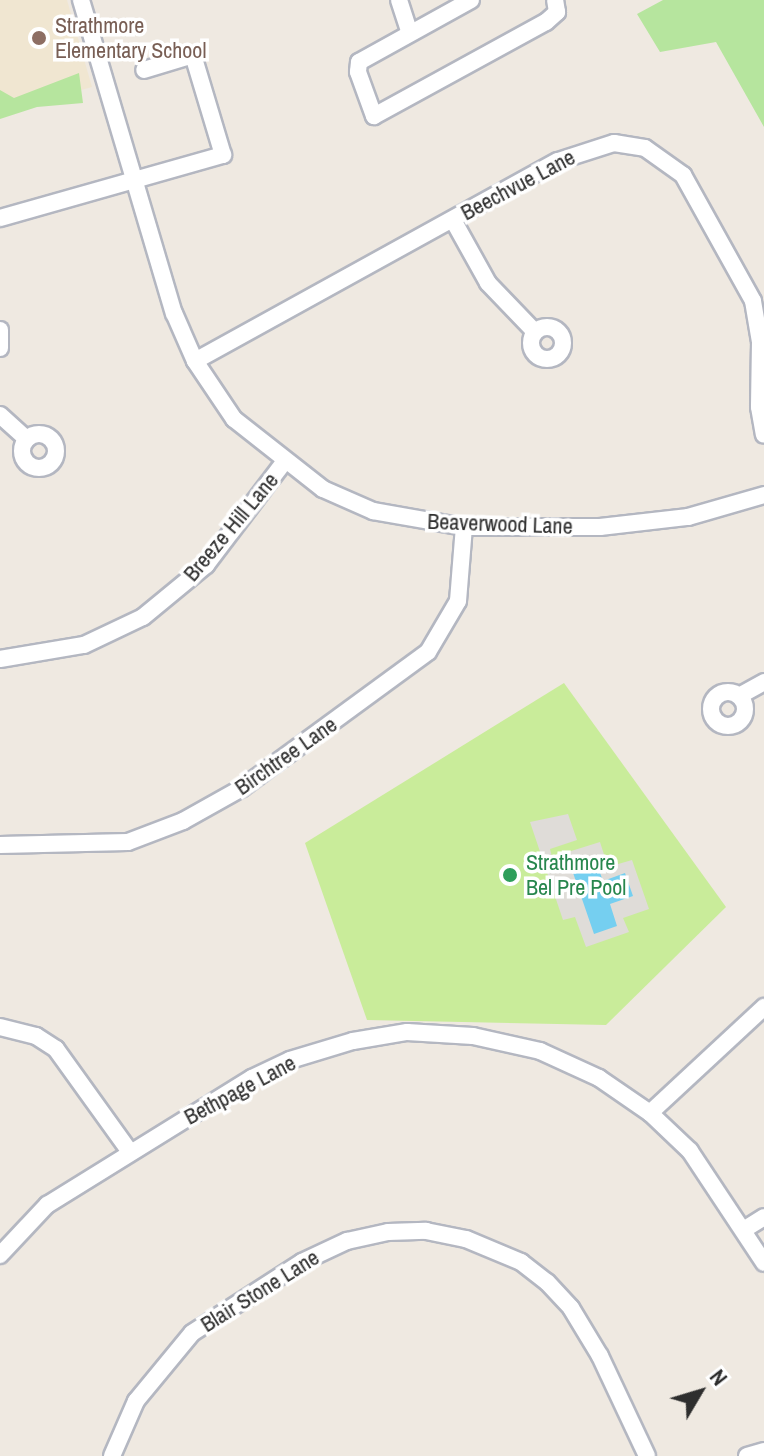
<!DOCTYPE html>
<style>
body{margin:0}
#map{position:relative;width:764px;height:1456px;overflow:hidden;background:#efe9e1;font-family:"Archivo Narrow",sans-serif}
div>[style]{position:absolute}
.education>*{inset:0;background:#f0e6d1}
.green>*{inset:0;background:#b6e59e}
.pitch>*{inset:0;background:#c9ec9a}
.plaza>*{inset:0;background:#dfdcd8}
.water>*{inset:0;background:#75cff0}
.roads{filter:drop-shadow(2px 0 #b4b7c1) drop-shadow(-2px 0 #b4b7c1) drop-shadow(0 2px #b4b7c1) drop-shadow(0 -2px #b4b7c1)}
.minor>*{height:16px;margin:-8px;padding:0 8px;transform-origin:8px;border-radius:8px;background:#fff}
.minor>.ring{margin:-8px;padding:0;box-sizing:content-box;background:none;border:16px solid #fff;border-radius:50%}
.dots>*{width:22px;height:22px;translate:-50% -50%;box-sizing:border-box;border:4px solid #fff;border-radius:50%}
span{translate:-50% -50%;white-space:nowrap;text-align:center;line-height:1.15;-webkit-text-stroke:7px #fff;paint-order:stroke}
.education-label{font-size:22px;color:#785e54}
.left{translate:0 -50%;text-align:left}
.street-label{font-size:22px;color:#2e2e2e}
.leisure-label{font-size:22px;color:#27864d}
.north{position:absolute;left:660px;top:1352px;width:80px;height:80px;-webkit-text-stroke:6px #fff;paint-order:stroke;rotate:52deg;font-size:22px;font-weight:700;line-height:32px;text-align:center;color:#2e2e2e}
.north::after{content:'';display:block;margin:auto;width:28px;height:36px;background:#2e2e2e;clip-path:polygon(50% 0,100% 100%,50% 72%,0 100%)}
</style>
<div id="map">
<div class="education">
<i style="clip-path:polygon(0 0,67px 0,92px 87px,0 113px)"></i>
</div>
<div class="green">
<i style="clip-path:polygon(663px 0,764px 0,764px 127px,716px 42px,660px 52px,637px 14px)"></i>
<i style="clip-path:polygon(79px 73px,83px 103px,37px 107px,0 119px,0 90px,14px 98px)"></i>
</div>
<div class="pitch">
<i style="clip-path:polygon(564px 683px,726px 907px,606px 1025px,367px 1020px,305px 843px)"></i>
</div>
<div class="plaza">
<i style="clip-path:polygon(568px 814px,577px 840px,550px 849px,552px 857px,600px 842px,608px 867px,632px 860px,649px 909px,623px 918px,629px 932px,586px 947px,575px 917px,563px 920px,530px 822px)"></i>
</div>
<div class="water">
<i style="clip-path:polygon(594px 856px,603px 881px,625px 873px,633px 896px,610px 904px,617px 926px,594px 934px,570px 864px)"></i>
</div>
<div class="roads">
<div class="minor">
<i style="left:81px;top:0;width:327px;rotate:73.5deg"></i>
<i style="left:174px;top:313px;width:52px;rotate:66.4deg"></i>
<i style="left:195px;top:361px;width:70px;rotate:56.1deg"></i>
<i style="left:234px;top:419px;width:113px;rotate:38.2deg"></i>
<i style="left:323px;top:489px;width:55px;rotate:23.7deg"></i>
<i style="left:373px;top:511px;width:92px;rotate:10deg"></i>
<i style="left:464px;top:527px;width:136px"></i>
<i style="left:600px;top:527px;width:89px;rotate:-6.5deg"></i>
<i style="left:688px;top:517px;width:79px;rotate:-16.1deg"></i>
<i style="left:399px;top:0;width:33px;rotate:72deg"></i>
<i style="left:471px;top:0;width:128px;rotate:151deg"></i>
<i style="left:359px;top:62px;width:10px;rotate:96deg"></i>
<i style="left:358px;top:72px;width:47px;rotate:70deg"></i>
<i style="left:374px;top:116px;width:196px;rotate:-28.7deg"></i>
<i style="left:546px;top:22px;width:15px;rotate:-42deg"></i>
<i style="left:557px;top:12px;width:12px;rotate:-99deg"></i>
<i style="left:0;top:218px;width:232px;rotate:-15.8deg"></i>
<i style="left:223px;top:155px;width:104px;rotate:-106.7deg"></i>
<i style="left:193px;top:55px;width:51px;rotate:163deg"></i>
<i style="left:453px;top:220px;width:72px;rotate:60.9deg"></i>
<i style="left:488px;top:283px;width:68px;rotate:46.2deg"></i>
<i class="ring" style="left:531px;top:327px;width:16px;height:16px"></i>
<i style="left:0;top:330px;width:18px;rotate:90deg"></i>
<i style="left:195px;top:361px;width:414px;rotate:-28.9deg"></i>
<i style="left:558px;top:161px;width:59px;rotate:-17.8deg"></i>
<i style="left:614px;top:143px;width:31px;rotate:9deg"></i>
<i style="left:645px;top:148px;width:47px;rotate:35.4deg"></i>
<i style="left:683px;top:175px;width:144px;rotate:60.9deg"></i>
<i style="left:753px;top:301px;width:42px;rotate:80.3deg"></i>
<i style="left:760px;top:342px;width:65px;rotate:90.9deg"></i>
<i style="left:759px;top:407px;width:28px;rotate:80deg"></i>
<i style="left:0;top:415px;width:36px;rotate:42deg"></i>
<i class="ring" style="left:22px;top:434px;width:18px;height:18px"></i>
<i style="left:0;top:659px;width:85px;rotate:-9.5deg"></i>
<i style="left:84px;top:645px;width:65px;rotate:-25.4deg"></i>
<i style="left:143px;top:617px;width:82px;rotate:-39.5deg"></i>
<i style="left:206px;top:565px;width:131px;rotate:-52.8deg"></i>
<i class="ring" style="left:711px;top:692px;width:18px;height:18px"></i>
<i style="left:739px;top:696px;width:29px;rotate:-29deg"></i>
<i style="left:0;top:845px;width:128px;rotate:-1.3deg"></i>
<i style="left:128px;top:842px;width:59px;rotate:-20.9deg"></i>
<i style="left:183px;top:821px;width:68px;rotate:-29.2deg"></i>
<i style="left:242px;top:788px;width:230px;rotate:-36.2deg"></i>
<i style="left:428px;top:652px;width:59px;rotate:-59.5deg"></i>
<i style="left:458px;top:601px;width:74px;rotate:-85.4deg"></i>
<i style="left:0;top:1027px;width:37px;rotate:14deg"></i>
<i style="left:36px;top:1036px;width:24px;rotate:33deg"></i>
<i style="left:56px;top:1049px;width:127px;rotate:54.3deg"></i>
<i style="left:650px;top:1113px;width:156px;rotate:-42.9deg"></i>
<i style="left:745px;top:1229px;width:22px;rotate:-32deg"></i>
<i style="left:0;top:1255px;width:69px;rotate:-46.8deg"></i>
<i style="left:47px;top:1205px;width:241px;rotate:-31.8deg"></i>
<i style="left:252px;top:1078px;width:42px;rotate:-25.3deg"></i>
<i style="left:290px;top:1060px;width:66px;rotate:-16.8deg"></i>
<i style="left:353px;top:1041px;width:55px;rotate:-9.5deg"></i>
<i style="left:407px;top:1032px;width:66px;rotate:3.5deg"></i>
<i style="left:473px;top:1036px;width:69px;rotate:12.6deg"></i>
<i style="left:540px;top:1051px;width:65px;rotate:24.6deg"></i>
<i style="left:599px;top:1078px;width:62px;rotate:34.5deg"></i>
<i style="left:650px;top:1113px;width:55px;rotate:43.5deg"></i>
<i style="left:690px;top:1151px;width:134px;rotate:56.5deg"></i>
<i style="left:112px;top:1456px;width:60px;rotate:-66.4deg"></i>
<i style="left:136px;top:1401px;width:88px;rotate:-50.5deg"></i>
<i style="left:192px;top:1333px;width:131px;rotate:-32.8deg"></i>
<i style="left:302px;top:1262px;width:50px;rotate:-25deg"></i>
<i style="left:347px;top:1241px;width:42px;rotate:-12.4deg"></i>
<i style="left:388px;top:1232px;width:38px;rotate:-2deg"></i>
<i style="left:426px;top:1231px;width:41px;rotate:11.3deg"></i>
<i style="left:466px;top:1239px;width:60px;rotate:22.7deg"></i>
<i style="left:521px;top:1262px;width:33px;rotate:38deg"></i>
<i style="left:547px;top:1282px;width:35px;rotate:47deg"></i>
<i style="left:571px;top:1308px;width:56px;rotate:58.9deg"></i>
<i style="left:600px;top:1356px;width:110px;rotate:64.8deg"></i>
<i style="left:747px;top:1456px;width:18px;rotate:-16deg"></i>
</div>
</div>
<div class="dots">
<i style="left:39px;top:38px;background:#8d6e63"></i>
<i style="left:510px;top:875px;background:#2e9e5b"></i>
</div>
<div class="education-label">
<span class="left" style="left:55px;top:38px">Strathmore<br>Elementary School</span>
</div>
<div class="street-label">
<span style="left:518px;top:185px;rotate:-28deg">Beechvue Lane</span>
<span style="left:500px;top:524px;rotate:2deg">Beaverwood Lane</span>
<span style="left:231px;top:527px;rotate:-50deg">Breeze Hill Lane</span>
<span style="left:286px;top:756px;rotate:-35deg">Birchtree Lane</span>
<span style="left:240px;top:1090px;rotate:-28deg">Bethpage Lane</span>
<span style="left:260px;top:1291px;rotate:-32deg">Blair Stone Lane</span>
</div>
<div class="leisure-label">
<span class="left" style="left:526px;top:875px">Strathmore<br>Bel Pre Pool</span>
</div>
<div class="north">N</div>
</div>
